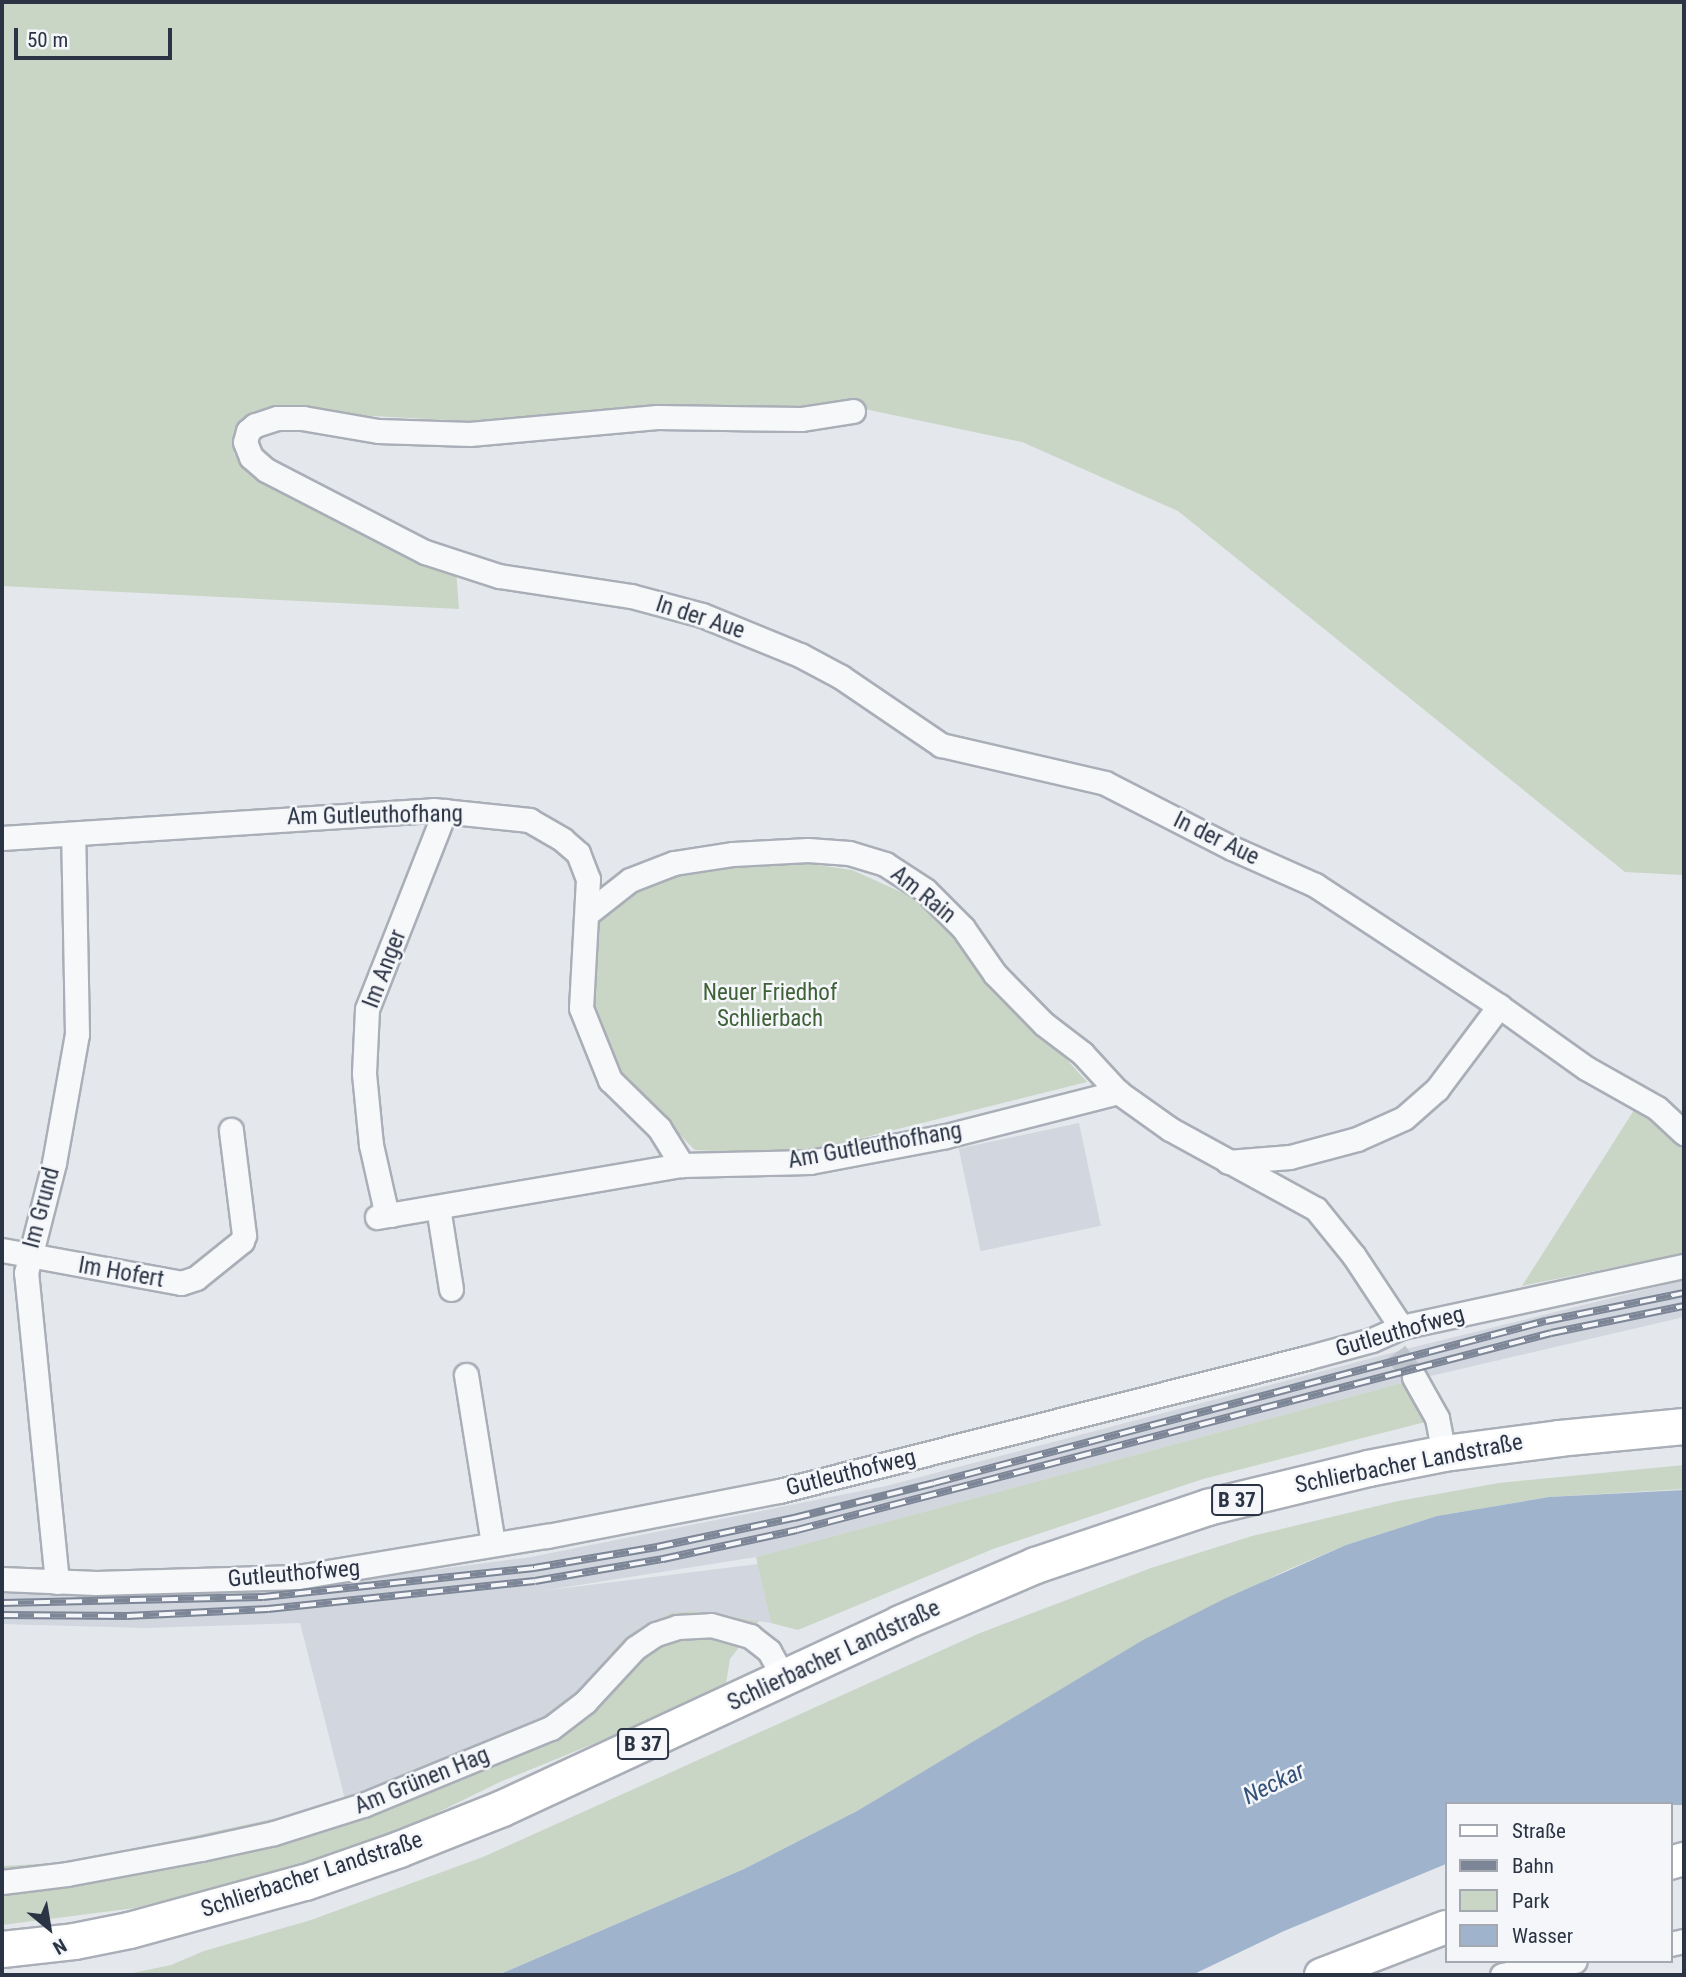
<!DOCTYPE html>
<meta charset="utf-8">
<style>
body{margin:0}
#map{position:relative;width:1686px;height:1977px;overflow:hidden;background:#e4e7ec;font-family:"Roboto Condensed",sans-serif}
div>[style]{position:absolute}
.built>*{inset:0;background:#d2d6de;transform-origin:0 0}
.green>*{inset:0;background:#c9d6c5}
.water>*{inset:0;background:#9fb4cc}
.street-tunnel>*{height:23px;margin-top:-11.5px;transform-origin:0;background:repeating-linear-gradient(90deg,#bfc3cb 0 23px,transparent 0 34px)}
.roads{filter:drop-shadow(2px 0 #a9aeb7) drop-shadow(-2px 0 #a9aeb7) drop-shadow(0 2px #a9aeb7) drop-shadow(0 -2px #a9aeb7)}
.street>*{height:23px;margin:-11.5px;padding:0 11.5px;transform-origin:11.5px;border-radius:11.5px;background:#f7f8fa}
.secondary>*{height:32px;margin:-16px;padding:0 16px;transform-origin:16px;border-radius:16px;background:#fff}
.primary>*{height:35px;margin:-17.5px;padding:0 17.5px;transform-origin:17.5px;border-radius:17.5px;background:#fff}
.rail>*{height:8px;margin-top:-4px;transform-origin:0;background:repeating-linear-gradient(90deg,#f4f6f9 0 16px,#7d8696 0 32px);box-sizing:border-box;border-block:2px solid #7d8696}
span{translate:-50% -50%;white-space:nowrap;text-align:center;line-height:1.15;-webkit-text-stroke:5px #f4f6f9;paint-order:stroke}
.shield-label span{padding:2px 5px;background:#f4f6f9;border:2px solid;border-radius:5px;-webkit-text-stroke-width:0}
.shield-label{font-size:21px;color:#2b3445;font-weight:700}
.street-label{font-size:23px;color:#2b3445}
.park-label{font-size:23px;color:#3f6138}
.water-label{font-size:24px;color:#34527a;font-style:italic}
.frame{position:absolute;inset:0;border:4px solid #2b3445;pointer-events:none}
.legend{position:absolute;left:1445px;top:1802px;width:228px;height:161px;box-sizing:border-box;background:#f4f6f9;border:2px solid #a4a8b1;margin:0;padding:9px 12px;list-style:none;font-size:21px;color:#2b3445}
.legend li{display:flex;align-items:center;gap:14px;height:35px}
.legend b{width:35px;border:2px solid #a4a8b1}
.north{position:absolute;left:14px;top:1893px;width:70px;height:70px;-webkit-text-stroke:5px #f4f6f9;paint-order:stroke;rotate:150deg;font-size:19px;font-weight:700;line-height:28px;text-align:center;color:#2b3445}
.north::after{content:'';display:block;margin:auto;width:24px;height:32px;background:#2b3445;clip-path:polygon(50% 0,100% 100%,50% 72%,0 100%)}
.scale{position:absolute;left:14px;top:28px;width:158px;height:32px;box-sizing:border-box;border:4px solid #2b3445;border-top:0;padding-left:9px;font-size:21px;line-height:24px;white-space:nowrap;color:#2b3445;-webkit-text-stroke:5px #f4f6f9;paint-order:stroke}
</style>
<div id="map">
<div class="built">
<i style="left:1079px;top:1123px;width:105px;height:123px;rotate:78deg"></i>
<i style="clip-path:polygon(1684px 1280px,1684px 1317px,1409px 1381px,756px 1557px,541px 1591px,758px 1564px,771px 1623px,695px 1611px,572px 1703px,520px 1735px,346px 1803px,300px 1623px,144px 1628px,2px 1624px,2px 1594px,169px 1593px,290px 1587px,348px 1581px,531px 1557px,886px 1486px,1414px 1347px)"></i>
</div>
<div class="green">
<i style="clip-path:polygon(2px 2px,1684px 2px,1684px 875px,1625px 872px,1178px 511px,1022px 442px,855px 407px,485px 422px,259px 410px,235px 429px,234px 454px,264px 480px,456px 570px,459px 609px,2px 586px)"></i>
<i style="clip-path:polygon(778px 859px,852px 870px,921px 901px,954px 933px,1087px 1082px,793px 1155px,695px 1150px,620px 1075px,592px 1004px,587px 962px,598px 918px,616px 901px,655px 877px,704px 864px)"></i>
<i style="clip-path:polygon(1636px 1107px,1657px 1119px,1684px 1147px,1684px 1253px,1522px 1286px)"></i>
<i style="clip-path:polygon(1409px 1381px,1433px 1420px,1203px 1479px,993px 1549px,798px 1630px,771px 1623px,756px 1557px)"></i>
<i style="clip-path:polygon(1684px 1465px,1684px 1489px,1549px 1497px,1437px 1516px,1346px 1545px,1287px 1570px,1143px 1641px,857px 1811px,744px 1869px,498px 1975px,123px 1975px,171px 1965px,204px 1951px,311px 1920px,483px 1857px,980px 1633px,1151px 1568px,1252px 1536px,1398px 1501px,1499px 1483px)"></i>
<i style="clip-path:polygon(695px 1611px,759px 1621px,730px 1659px,725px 1690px,500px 1782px,414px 1824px,297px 1866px,135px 1908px,2px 1925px,2px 1866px,74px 1862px,346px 1803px,520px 1735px,572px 1703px,617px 1646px,633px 1632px,671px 1613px)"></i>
</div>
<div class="water">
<i style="clip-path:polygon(1684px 1490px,1684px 1805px,1446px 1804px,1446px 1864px,1284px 1931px,1192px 1975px,498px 1975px,744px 1869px,857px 1811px,1143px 1640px,1224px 1599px,1346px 1545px,1437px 1516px,1549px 1497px)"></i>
</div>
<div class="street-tunnel">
<i style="left:1396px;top:1352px;width:31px;rotate:54deg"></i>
</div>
<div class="roads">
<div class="street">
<i style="left:853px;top:411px;width:53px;rotate:171.3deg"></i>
<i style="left:801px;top:419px;width:144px;rotate:-179.2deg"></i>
<i style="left:657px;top:417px;width:188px;rotate:174.8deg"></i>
<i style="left:470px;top:434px;width:92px;rotate:-178.1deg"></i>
<i style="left:378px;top:431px;width:76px;rotate:-170.2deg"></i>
<i style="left:303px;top:418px;width:26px;rotate:180deg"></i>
<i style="left:277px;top:418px;width:23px;rotate:162deg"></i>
<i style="left:255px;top:425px;width:9px;rotate:139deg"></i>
<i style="left:248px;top:431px;width:11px;rotate:105deg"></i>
<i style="left:245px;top:442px;width:16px;rotate:68deg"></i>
<i style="left:251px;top:457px;width:20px;rotate:41deg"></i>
<i style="left:266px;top:470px;width:179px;rotate:27.3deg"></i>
<i style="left:425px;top:552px;width:78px;rotate:18deg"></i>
<i style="left:499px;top:576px;width:134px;rotate:8.6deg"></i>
<i style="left:631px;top:596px;width:73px;rotate:15deg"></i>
<i style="left:702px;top:615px;width:106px;rotate:22.2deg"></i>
<i style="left:800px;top:655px;width:47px;rotate:28.2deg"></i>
<i style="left:841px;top:677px;width:121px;rotate:34.2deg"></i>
<i style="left:941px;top:745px;width:168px;rotate:13deg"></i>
<i style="left:1105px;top:783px;width:143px;rotate:27.1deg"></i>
<i style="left:1232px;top:848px;width:91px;rotate:24deg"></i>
<i style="left:1315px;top:885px;width:220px;rotate:33.3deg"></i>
<i style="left:1499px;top:1006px;width:107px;rotate:35.5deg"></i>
<i style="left:1586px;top:1068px;width:81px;rotate:29.4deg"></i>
<i style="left:1657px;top:1108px;width:37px;rotate:43deg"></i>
<i style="left:2px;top:838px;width:432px;rotate:-3.7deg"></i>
<i style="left:433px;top:810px;width:97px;rotate:5.9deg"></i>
<i style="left:529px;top:820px;width:39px;rotate:30deg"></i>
<i style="left:563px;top:840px;width:20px;rotate:41deg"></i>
<i style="left:578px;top:853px;width:28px;rotate:69deg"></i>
<i style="left:588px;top:879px;width:129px;rotate:93.1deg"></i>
<i style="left:581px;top:1008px;width:78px;rotate:68.1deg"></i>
<i style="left:610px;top:1080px;width:69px;rotate:44.4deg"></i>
<i style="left:659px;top:1128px;width:44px;rotate:58.1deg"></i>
<i style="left:682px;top:1165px;width:128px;rotate:-1.3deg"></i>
<i style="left:810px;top:1162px;width:138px;rotate:-10.8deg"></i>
<i style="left:946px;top:1136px;width:178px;rotate:-14.3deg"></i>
<i style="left:588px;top:913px;width:53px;rotate:-38.2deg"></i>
<i style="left:630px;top:880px;width:47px;rotate:-21.1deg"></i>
<i style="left:674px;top:863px;width:60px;rotate:-8.7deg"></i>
<i style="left:733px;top:854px;width:75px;rotate:-3.1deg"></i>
<i style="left:808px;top:850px;width:41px;rotate:4.2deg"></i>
<i style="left:849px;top:853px;width:38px;rotate:17deg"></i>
<i style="left:885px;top:864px;width:48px;rotate:33deg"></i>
<i style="left:925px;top:890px;width:54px;rotate:45deg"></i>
<i style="left:963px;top:928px;width:56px;rotate:55.2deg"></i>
<i style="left:995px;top:974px;width:70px;rotate:45.6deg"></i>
<i style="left:1044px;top:1024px;width:48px;rotate:37.3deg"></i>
<i style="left:1082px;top:1053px;width:53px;rotate:47.3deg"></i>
<i style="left:1118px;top:1092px;width:64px;rotate:35.4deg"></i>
<i style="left:1170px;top:1129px;width:166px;rotate:28.7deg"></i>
<i style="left:1316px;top:1209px;width:60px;rotate:51deg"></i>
<i style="left:1354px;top:1256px;width:85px;rotate:56.5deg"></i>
<i style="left:1228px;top:1162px;width:62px;rotate:-4.6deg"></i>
<i style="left:1290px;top:1157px;width:69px;rotate:-15deg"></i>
<i style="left:1357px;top:1139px;width:51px;rotate:-24.1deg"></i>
<i style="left:1404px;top:1118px;width:44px;rotate:-41.3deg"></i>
<i style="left:1437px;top:1089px;width:104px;rotate:-53.2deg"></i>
<i style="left:438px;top:1207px;width:83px;rotate:81deg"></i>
<i style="left:391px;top:1215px;width:10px;rotate:-127deg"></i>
<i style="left:385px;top:1207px;width:64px;rotate:-102.7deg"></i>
<i style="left:371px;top:1145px;width:72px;rotate:-95.6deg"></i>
<i style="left:364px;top:1073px;width:64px;rotate:-87.3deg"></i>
<i style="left:367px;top:1009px;width:213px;rotate:-68.5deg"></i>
<i style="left:377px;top:1217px;width:309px;rotate:-9.7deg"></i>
<i style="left:2px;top:1250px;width:182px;rotate:10.4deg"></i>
<i style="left:181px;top:1283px;width:16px;rotate:-18deg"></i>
<i style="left:196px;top:1278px;width:59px;rotate:-38.8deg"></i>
<i style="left:242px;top:1241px;width:6px;rotate:-72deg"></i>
<i style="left:244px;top:1235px;width:106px;rotate:-97.1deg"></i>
<i style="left:466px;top:1375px;width:171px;rotate:80.9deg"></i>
<i style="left:1414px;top:1377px;width:47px;rotate:60.7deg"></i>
<i style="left:1437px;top:1418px;width:36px;rotate:79deg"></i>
<i style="left:2px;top:1579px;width:94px;rotate:2.4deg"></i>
<i style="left:96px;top:1583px;width:202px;rotate:-1.7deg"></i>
<i style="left:298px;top:1577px;width:252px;rotate:-9.4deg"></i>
<i style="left:547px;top:1536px;width:236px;rotate:-11deg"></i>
<i style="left:779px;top:1491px;width:544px;rotate:-14.16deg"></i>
<i style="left:1306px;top:1358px;width:68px;rotate:-15.3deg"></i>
<i style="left:1372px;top:1340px;width:32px;rotate:-24deg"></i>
<i style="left:1401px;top:1327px;width:289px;rotate:-12.2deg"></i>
<i style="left:57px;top:1582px;width:311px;rotate:-95.7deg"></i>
<i style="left:26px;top:1273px;width:114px;rotate:-75.7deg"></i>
<i style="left:54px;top:1163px;width:131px;rotate:-79.9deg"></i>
<i style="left:77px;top:1034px;width:200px;rotate:-91.1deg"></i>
<i style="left:2px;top:1882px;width:65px;rotate:-7deg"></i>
<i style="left:67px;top:1874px;width:136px;rotate:-10.6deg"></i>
<i style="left:201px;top:1849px;width:75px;rotate:-12.4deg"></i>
<i style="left:274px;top:1833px;width:93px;rotate:-17.5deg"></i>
<i style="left:363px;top:1805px;width:203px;rotate:-22.3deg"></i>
<i style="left:551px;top:1728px;width:43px;rotate:-37.4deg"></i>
<i style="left:585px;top:1702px;width:74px;rotate:-47.2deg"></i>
<i style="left:635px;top:1648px;width:25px;rotate:-34deg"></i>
<i style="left:656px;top:1634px;width:22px;rotate:-18deg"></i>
<i style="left:677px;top:1627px;width:34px;rotate:-3deg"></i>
<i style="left:711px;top:1625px;width:41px;rotate:15.8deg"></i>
<i style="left:750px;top:1636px;width:24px;rotate:38deg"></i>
<i style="left:769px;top:1651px;width:31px;rotate:61deg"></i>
<i style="left:1670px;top:1944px;width:14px;rotate:-12deg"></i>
<i style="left:1502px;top:1975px;width:74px;rotate:-10.9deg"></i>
</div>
<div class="secondary">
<i style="left:1670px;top:1863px;width:15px;rotate:-16deg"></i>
<i style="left:1321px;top:1975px;width:134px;rotate:-21deg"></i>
</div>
<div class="primary">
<i style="left:2px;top:1949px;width:72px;rotate:-6.3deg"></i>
<i style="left:74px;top:1941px;width:56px;rotate:-11.3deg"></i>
<i style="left:129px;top:1930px;width:182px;rotate:-15.3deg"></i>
<i style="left:305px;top:1882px;width:100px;rotate:-19.3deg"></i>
<i style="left:399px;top:1849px;width:111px;rotate:-21.7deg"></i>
<i style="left:502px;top:1808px;width:439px;rotate:-24.9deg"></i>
<i style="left:900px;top:1623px;width:147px;rotate:-23.2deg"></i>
<i style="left:1035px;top:1565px;width:182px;rotate:-18.6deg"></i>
<i style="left:1207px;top:1507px;width:166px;rotate:-13.6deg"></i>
<i style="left:1368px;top:1468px;width:77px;rotate:-11.2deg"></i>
<i style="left:1444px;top:1453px;width:116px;rotate:-7.4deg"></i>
<i style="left:1559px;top:1438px;width:126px;rotate:-5.5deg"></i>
</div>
</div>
<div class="rail">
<i style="left:2px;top:1603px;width:261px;rotate:-1.3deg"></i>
<i style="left:263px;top:1597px;width:273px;rotate:-6.1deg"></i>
<i style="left:534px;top:1568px;width:125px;rotate:-9.7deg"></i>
<i style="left:657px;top:1547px;width:140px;rotate:-12deg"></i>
<i style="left:794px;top:1518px;width:144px;rotate:-14deg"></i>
<i style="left:934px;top:1483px;width:633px;rotate:-14.83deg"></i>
<i style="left:1546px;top:1321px;width:141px;rotate:-11.5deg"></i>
<i style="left:2px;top:1615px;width:125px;rotate:0.5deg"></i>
<i style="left:127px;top:1616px;width:141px;rotate:-2.8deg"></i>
<i style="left:268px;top:1609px;width:268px;rotate:-6deg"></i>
<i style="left:535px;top:1581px;width:130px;rotate:-9.8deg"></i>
<i style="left:663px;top:1559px;width:137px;rotate:-12.2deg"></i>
<i style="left:797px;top:1530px;width:779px;rotate:-14.64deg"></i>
<i style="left:1551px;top:1333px;width:136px;rotate:-11.5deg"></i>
</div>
<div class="shield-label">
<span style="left:1237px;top:1500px">B 37</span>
<span style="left:643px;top:1744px">B 37</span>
</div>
<div class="street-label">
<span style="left:700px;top:618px;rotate:18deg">In der Aue</span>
<span style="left:375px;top:816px;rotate:-1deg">Am Gutleuthofhang</span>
<span style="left:1216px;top:839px;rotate:26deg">In der Aue</span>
<span style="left:923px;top:895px;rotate:39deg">Am Rain</span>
<span style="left:385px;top:969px;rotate:-69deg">Im Anger</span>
<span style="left:875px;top:1146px;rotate:-10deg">Am Gutleuthofhang</span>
<span style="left:42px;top:1208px;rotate:-75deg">Im Grund</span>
<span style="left:121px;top:1273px;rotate:10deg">Im Hofert</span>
<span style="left:1400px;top:1332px;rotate:-16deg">Gutleuthofweg</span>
<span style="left:1409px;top:1464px;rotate:-11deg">Schlierbacher Landstraße</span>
<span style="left:851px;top:1473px;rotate:-14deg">Gutleuthofweg</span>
<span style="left:294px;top:1574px;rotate:-5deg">Gutleuthofweg</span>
<span style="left:834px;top:1656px;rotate:-25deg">Schlierbacher Landstraße</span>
<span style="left:422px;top:1781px;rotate:-22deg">Am Grünen Hag</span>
<span style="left:312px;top:1875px;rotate:-18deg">Schlierbacher Landstraße</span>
</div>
<div class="park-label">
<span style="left:770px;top:1006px">Neuer Friedhof<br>Schlierbach</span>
</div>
<div class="water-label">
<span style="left:1274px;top:1784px;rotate:-26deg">Neckar</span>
</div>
<div class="frame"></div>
<ul class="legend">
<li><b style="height:9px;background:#fff"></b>Straße</li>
<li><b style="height:9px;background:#7d8696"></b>Bahn</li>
<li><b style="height:19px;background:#c9d6c5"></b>Park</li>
<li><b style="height:19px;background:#9fb4cc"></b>Wasser</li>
</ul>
<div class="north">N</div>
<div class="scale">50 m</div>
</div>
